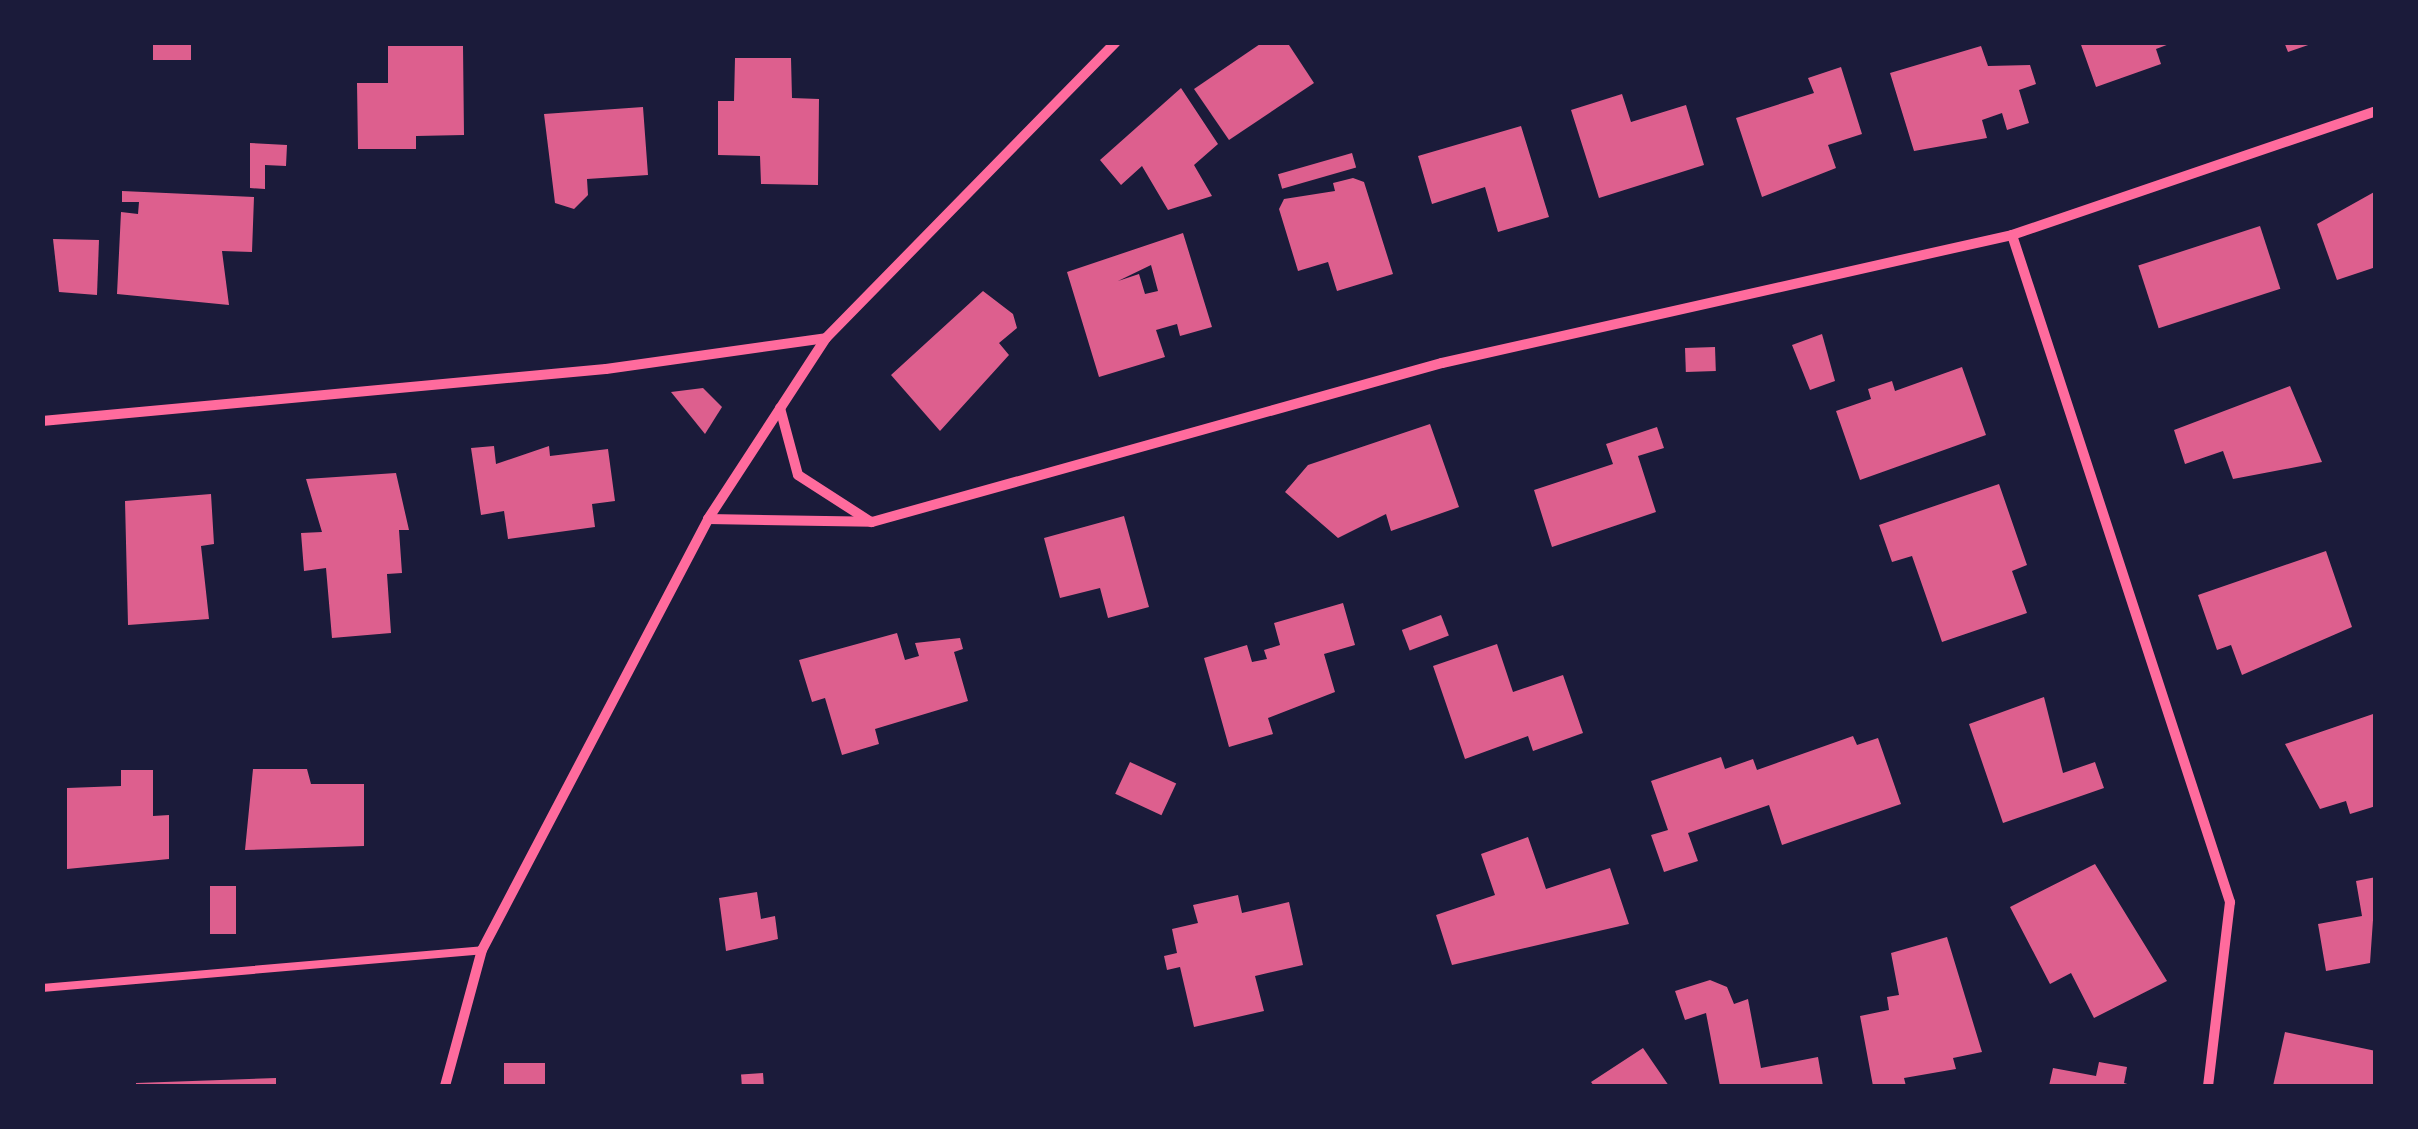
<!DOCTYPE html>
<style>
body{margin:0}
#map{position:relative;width:2418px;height:1129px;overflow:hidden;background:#1b1b3a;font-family:Raleway,sans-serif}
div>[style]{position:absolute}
.building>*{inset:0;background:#dd5f8e;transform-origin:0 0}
.service>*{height:8px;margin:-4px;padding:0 4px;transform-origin:4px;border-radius:4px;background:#ff6b9d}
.minor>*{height:10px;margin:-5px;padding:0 5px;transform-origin:5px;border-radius:5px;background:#ff6b9d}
span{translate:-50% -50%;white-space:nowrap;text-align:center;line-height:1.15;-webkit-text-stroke:9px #1b1b3a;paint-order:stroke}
.frame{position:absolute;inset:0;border:45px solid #1b1b3a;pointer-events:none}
</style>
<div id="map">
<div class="building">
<i style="left:153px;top:42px;width:38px;height:18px"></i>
<i style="clip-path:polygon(1263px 42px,1287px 42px,1314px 83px,1229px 140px,1194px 89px)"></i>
<i style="clip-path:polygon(2080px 42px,2172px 42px,2172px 43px,2156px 49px,2161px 64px,2096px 87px)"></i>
<i style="clip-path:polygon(2284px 42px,2314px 42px,2314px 43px,2288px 52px)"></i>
<i style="clip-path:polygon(388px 46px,463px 46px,464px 135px,416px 136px,416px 149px,358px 149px,357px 83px,388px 83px)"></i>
<i style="clip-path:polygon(1981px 46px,1988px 66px,2030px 65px,2036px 84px,2019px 90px,2029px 123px,2007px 130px,2002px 113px,1982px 120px,1987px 138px,1914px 151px,1890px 73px)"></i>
<i style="clip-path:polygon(735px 58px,791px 58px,792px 98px,819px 99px,818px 185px,761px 184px,760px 156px,718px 155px,718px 101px,734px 101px)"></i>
<i style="clip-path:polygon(1841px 67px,1862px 134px,1828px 145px,1836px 168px,1762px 197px,1736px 118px,1814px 93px,1808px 78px)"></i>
<i style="clip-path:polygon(1181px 88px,1218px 144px,1194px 165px,1212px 196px,1168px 210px,1142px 166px,1121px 185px,1100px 160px)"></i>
<i style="clip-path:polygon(1622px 94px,1631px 122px,1686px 105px,1704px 165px,1599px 198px,1571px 110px)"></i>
<i style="clip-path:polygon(643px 107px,648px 175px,587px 179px,588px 195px,574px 209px,555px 203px,544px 114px)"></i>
<i style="clip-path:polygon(1521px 126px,1549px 217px,1498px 232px,1485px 187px,1432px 204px,1418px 156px)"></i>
<i style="clip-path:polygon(250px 143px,287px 145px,286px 166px,265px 165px,265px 189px,250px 188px)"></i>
<i style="left:1352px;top:153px;width:15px;height:77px;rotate:74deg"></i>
<i style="clip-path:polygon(1353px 178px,1364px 182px,1393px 274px,1337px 291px,1328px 262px,1298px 271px,1279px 209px,1284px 199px,1335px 191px,1333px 183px)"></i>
<i style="clip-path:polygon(122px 191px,254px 197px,252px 252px,222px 251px,229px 305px,117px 294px,121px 212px,138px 214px,139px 202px,122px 202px)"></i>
<i style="clip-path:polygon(2376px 191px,2376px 267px,2337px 280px,2317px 224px)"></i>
<i style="left:2260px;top:226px;width:66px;height:128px;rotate:72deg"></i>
<i style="clip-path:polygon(evenodd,1183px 233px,1212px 327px,1180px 336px,1177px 324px,1156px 330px,1165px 357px,1099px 377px,1067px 272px,1183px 233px,1151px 265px,1158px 291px,1145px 294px,1139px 274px,1118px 281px,1151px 265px)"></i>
<i style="clip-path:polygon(53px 239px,99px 240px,97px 295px,59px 292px)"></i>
<i style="clip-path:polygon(983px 291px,1013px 314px,1017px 328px,999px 343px,1009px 355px,940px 431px,891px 375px)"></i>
<i style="clip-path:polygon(1822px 334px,1835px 381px,1810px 390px,1792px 345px)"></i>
<i style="left:1715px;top:347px;width:24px;height:30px;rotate:88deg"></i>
<i style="clip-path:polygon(1962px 367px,1986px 435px,1860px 480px,1836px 411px,1871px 399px,1868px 389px,1892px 381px,1895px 391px)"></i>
<i style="clip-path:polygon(2290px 386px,2322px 462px,2233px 479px,2223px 451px,2185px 464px,2174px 430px)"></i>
<i style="clip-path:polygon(703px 388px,722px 407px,705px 434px,671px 392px)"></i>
<i style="clip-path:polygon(1430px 424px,1459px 507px,1391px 531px,1386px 514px,1338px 538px,1285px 492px,1308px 465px)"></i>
<i style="clip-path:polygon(1657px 427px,1664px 448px,1638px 456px,1656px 512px,1552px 547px,1534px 490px,1613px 464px,1606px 444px)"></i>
<i style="clip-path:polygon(494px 446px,496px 464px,549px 446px,550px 456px,608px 449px,615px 501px,592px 504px,595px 527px,508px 539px,504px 511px,481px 515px,471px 448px)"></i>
<i style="clip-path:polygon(396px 473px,409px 530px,399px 530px,402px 573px,387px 574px,391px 633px,332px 638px,326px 568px,304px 571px,301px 533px,322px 532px,306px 479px)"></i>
<i style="clip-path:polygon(1999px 484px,2027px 565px,2012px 571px,2027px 613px,1942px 642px,1912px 556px,1892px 562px,1879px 525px)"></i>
<i style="clip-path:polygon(211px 494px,214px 544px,201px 546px,209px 619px,128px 625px,125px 501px)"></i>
<i style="clip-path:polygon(1124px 516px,1149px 607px,1108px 618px,1100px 588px,1060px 598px,1044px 538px)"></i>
<i style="clip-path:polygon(2326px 551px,2352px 627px,2242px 675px,2231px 645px,2217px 650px,2198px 595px)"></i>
<i style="clip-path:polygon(1343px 603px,1355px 645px,1324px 654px,1335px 692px,1268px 718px,1273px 734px,1229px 747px,1204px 658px,1247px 645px,1252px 662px,1267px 659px,1264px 650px,1280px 645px,1274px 623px)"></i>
<i style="left:1441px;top:615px;width:22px;height:42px;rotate:69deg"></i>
<i style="clip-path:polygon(897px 633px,905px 660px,919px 656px,915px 643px,960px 638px,963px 649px,954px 652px,968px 701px,875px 729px,879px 744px,842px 755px,825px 698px,812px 702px,799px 660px)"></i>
<i style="clip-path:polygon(1497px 644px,1513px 692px,1563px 675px,1583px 733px,1533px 751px,1528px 736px,1465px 759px,1433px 666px)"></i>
<i style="clip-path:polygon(2044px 697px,2063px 773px,2095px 762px,2104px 788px,2003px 823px,1969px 724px)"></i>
<i style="clip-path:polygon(2376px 713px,2376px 806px,2350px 814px,2346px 801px,2320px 809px,2285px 744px)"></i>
<i style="clip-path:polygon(1853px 736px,1857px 745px,1878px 738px,1901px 804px,1782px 845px,1769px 805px,1688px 833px,1698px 861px,1664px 872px,1651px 835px,1668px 830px,1651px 781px,1721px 757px,1725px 769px,1753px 759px,1757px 770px)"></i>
<i style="left:1130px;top:762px;width:51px;height:35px;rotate:25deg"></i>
<i style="clip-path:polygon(253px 769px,307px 769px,311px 784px,364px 784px,364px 846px,245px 850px)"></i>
<i style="clip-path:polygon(121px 770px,153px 770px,153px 816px,169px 815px,169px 859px,67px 869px,67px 788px,121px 786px)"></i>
<i style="clip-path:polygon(1528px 837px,1546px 889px,1610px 868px,1629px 924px,1452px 965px,1436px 915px,1495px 895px,1481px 854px)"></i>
<i style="clip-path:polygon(2095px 864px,2167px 981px,2094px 1018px,2071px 973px,2050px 984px,2010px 907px)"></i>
<i style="clip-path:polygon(2376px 877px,2370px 963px,2326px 971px,2318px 924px,2362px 916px,2356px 881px)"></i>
<i style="left:210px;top:886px;width:26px;height:48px"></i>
<i style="clip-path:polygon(757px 892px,761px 919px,775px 916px,778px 939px,726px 951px,719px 898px)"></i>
<i style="clip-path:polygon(1238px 895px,1242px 913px,1289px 902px,1303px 965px,1255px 976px,1264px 1011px,1194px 1027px,1180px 967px,1167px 970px,1164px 956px,1177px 953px,1172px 929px,1198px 923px,1193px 905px)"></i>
<i style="clip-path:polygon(1947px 937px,1982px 1052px,1953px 1058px,1956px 1069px,1904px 1078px,1906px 1086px,1873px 1086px,1860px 1016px,1889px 1010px,1887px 997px,1899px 995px,1891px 953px)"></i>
<i style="clip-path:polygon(1710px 980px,1727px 987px,1734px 1004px,1748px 999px,1761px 1068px,1818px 1057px,1823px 1086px,1720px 1086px,1706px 1013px,1685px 1020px,1675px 991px)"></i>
<i style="clip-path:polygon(2285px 1032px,2376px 1051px,2376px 1086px,2273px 1086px)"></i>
<i style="clip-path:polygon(1643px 1048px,1669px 1086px,1594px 1086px,1591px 1082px)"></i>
<i style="clip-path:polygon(2099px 1062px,2127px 1067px,2124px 1083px,2134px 1086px,2049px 1086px,2053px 1068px,2096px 1076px)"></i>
<i style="left:504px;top:1063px;width:41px;height:23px"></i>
<i style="left:763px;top:1073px;width:13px;height:22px;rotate:86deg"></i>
<i style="clip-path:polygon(276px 1078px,276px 1086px,136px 1086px,136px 1083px)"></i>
</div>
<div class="service">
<i style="left:42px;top:988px;width:442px;rotate:-4.9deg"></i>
</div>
<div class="minor">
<i style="left:2012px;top:235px;width:702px;rotate:71.9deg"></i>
<i style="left:2230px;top:902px;width:185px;rotate:96.8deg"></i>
<i style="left:780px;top:408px;width:69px;rotate:75deg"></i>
<i style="left:798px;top:475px;width:87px;rotate:32.8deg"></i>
<i style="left:42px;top:421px;width:566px;rotate:-5.27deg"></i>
<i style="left:606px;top:369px;width:222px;rotate:-8deg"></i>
<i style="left:708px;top:519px;width:164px;rotate:1deg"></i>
<i style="left:872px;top:522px;width:592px;rotate:-15.59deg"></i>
<i style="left:1442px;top:363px;width:584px;rotate:-12.66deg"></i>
<i style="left:2012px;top:235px;width:385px;rotate:-18.8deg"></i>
<i style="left:445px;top:1086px;width:141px;rotate:-74.8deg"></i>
<i style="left:482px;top:950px;width:487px;rotate:-62.3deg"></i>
<i style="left:708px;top:519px;width:216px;rotate:-56.9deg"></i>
<i style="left:826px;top:338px;width:414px;rotate:-45.6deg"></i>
</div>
<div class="frame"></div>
</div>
